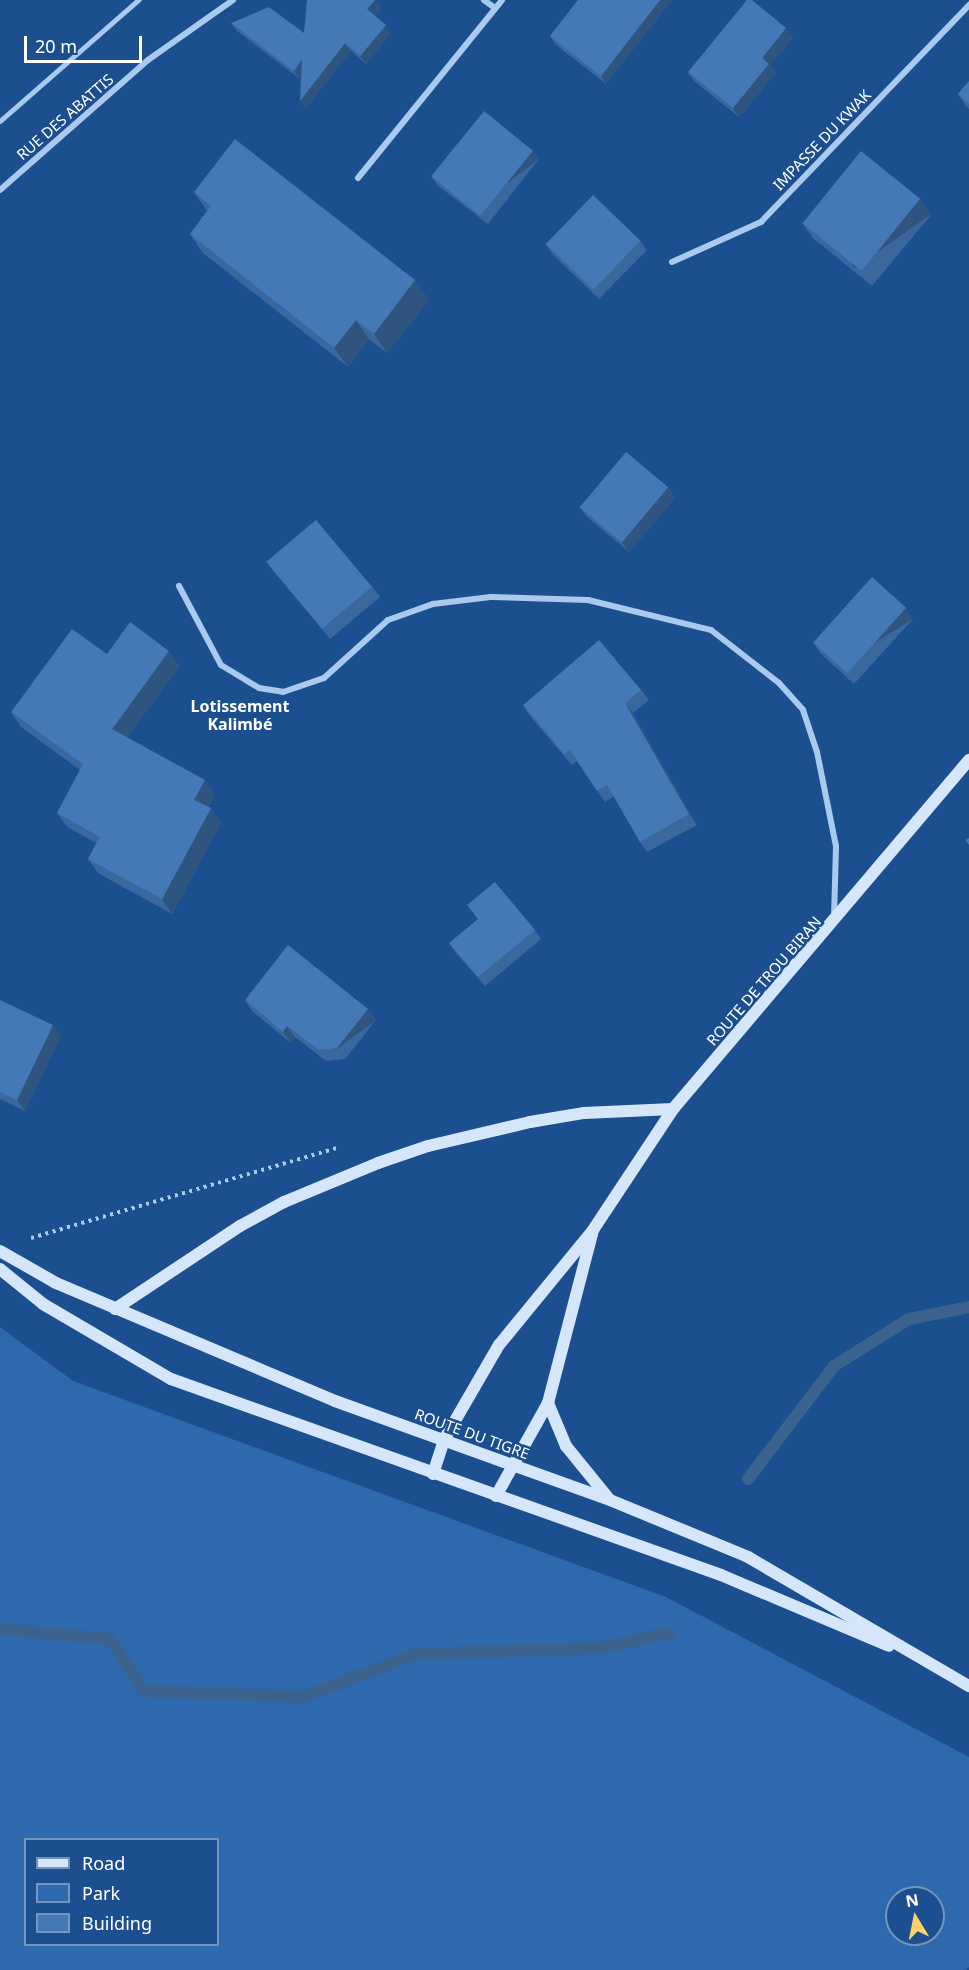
<!DOCTYPE html>
<meta charset="utf-8">
<style>
body{margin:0}
#map{position:relative;width:969px;height:1970px;overflow:hidden;background:#1b4f8f;font-family:"Noto Sans",sans-serif}
div>[style]{position:absolute}
.green>*{inset:0;background:#2e69ad}
.stream>*{height:12px;margin:-6px;padding:0 6px;transform-origin:6px;border-radius:6px;background:#3c6290}
.path>*{height:4px;margin-top:-2px;transform-origin:0;background:repeating-linear-gradient(90deg,#a9c9ee 0 3px,transparent 0 7.5px)}
.lane>*{height:4.5px;margin:-2.25px;padding:0 2.25px;transform-origin:2.25px;border-radius:2.25px;background:#a9c9ee}
.street>*{height:6px;margin:-3px;padding:0 3px;transform-origin:3px;border-radius:3px;background:#a9c9ee}
.secondary>*{height:12px;margin:-6px;padding:0 6px;transform-origin:6px;border-radius:6px;background:#d6e6fa}
.wall>*{inset:0;background:#3a679d}
.shaded-wall>*{inset:0;background:#305480;transform-origin:0 0}
.building>*{inset:0;background:#4478b7;transform-origin:0 0}
span{translate:-50% -50%;white-space:nowrap;text-align:center;line-height:1.15;-webkit-text-stroke:5px #1b4f8f;paint-order:stroke}
.street-label{font-size:15px;color:#fff}
.neighbourhood-label{font-size:16px;color:#fff;font-weight:700}
.legend{position:absolute;left:24px;top:1838px;width:195px;height:108px;box-sizing:border-box;background:#1b4f8f;border:2px solid #7695bc;margin:0;padding:8px 10px;list-style:none;font-size:18px;color:#fff}
.legend li{display:flex;align-items:center;gap:12px;height:30px}
.legend b{width:30px;border:2px solid #7695bc}
.north{position:absolute;left:885px;top:1886px;width:60px;height:60px;box-sizing:border-box;background:#1b4f8f;border:2px solid #7695bc;border-radius:50%;rotate:350deg;font-size:16px;font-weight:700;line-height:24px;text-align:center;color:#fff}
.north::after{content:'';display:block;margin:auto;width:21px;height:27px;background:#ffd166;clip-path:polygon(50% 0,100% 100%,50% 72%,0 100%)}
.scale{position:absolute;left:24px;top:36px;width:118px;height:27px;box-sizing:border-box;border:3px solid #fff;border-top:0;padding-left:8px;font-size:18px;line-height:21px;white-space:nowrap;color:#fff;-webkit-text-stroke:4px #1b4f8f;paint-order:stroke}
</style>
<div id="map">
<div class="green">
<i style="clip-path:polygon(evenodd,0 1327px,73px 1381px,666px 1597px,969px 1757px,969px 1967px,966px 1970px,0 1970px,0 1327px,26px 1840px,218px 1840px,218px 1944px,26px 1944px,26px 1840px,0 1327px,897px 1898px,933px 1898px,933px 1934px,897px 1934px,897px 1898px)"></i>
</div>
<div class="stream">
<i style="left:748px;top:1479px;width:142px;rotate:-52.7deg"></i>
<i style="left:834px;top:1366px;width:89px;rotate:-32.1deg"></i>
<i style="left:909px;top:1319px;width:61px;rotate:-11.3deg"></i>
<i style="left:0;top:1629px;width:110px;rotate:5.2deg"></i>
<i style="left:110px;top:1639px;width:62px;rotate:56.8deg"></i>
<i style="left:144px;top:1691px;width:160px;rotate:2.1deg"></i>
<i style="left:304px;top:1697px;width:120px;rotate:-21deg"></i>
<i style="left:416px;top:1654px;width:185px;rotate:-1.9deg"></i>
<i style="left:601px;top:1648px;width:70px;rotate:-12.4deg"></i>
</div>
<div class="path">
<i style="left:31px;top:1238px;width:322px;rotate:-16.4deg"></i>
</div>
<div class="lane">
<i style="left:0;top:121px;width:184px;rotate:-41.2deg"></i>
</div>
<div class="street">
<i style="left:484px;top:0;width:14px;rotate:36deg"></i>
<i style="left:358px;top:178px;width:229px;rotate:-51deg"></i>
<i style="left:0;top:190px;width:197px;rotate:-41.3deg"></i>
<i style="left:148px;top:60px;width:104px;rotate:-35.2deg"></i>
<i style="left:672px;top:262px;width:98px;rotate:-24.2deg"></i>
<i style="left:761px;top:222px;width:301px;rotate:-46.2deg"></i>
<i style="left:179px;top:586px;width:89px;rotate:62deg"></i>
<i style="left:221px;top:665px;width:44px;rotate:31.2deg"></i>
<i style="left:259px;top:688px;width:24px;rotate:9deg"></i>
<i style="left:283px;top:692px;width:43px;rotate:-18.9deg"></i>
<i style="left:324px;top:678px;width:86px;rotate:-42.2deg"></i>
<i style="left:388px;top:620px;width:48px;rotate:-19.6deg"></i>
<i style="left:433px;top:604px;width:58px;rotate:-6.9deg"></i>
<i style="left:491px;top:597px;width:97px;rotate:1.8deg"></i>
<i style="left:588px;top:600px;width:127px;rotate:13.7deg"></i>
<i style="left:711px;top:630px;width:86px;rotate:37.9deg"></i>
<i style="left:779px;top:683px;width:36px;rotate:48deg"></i>
<i style="left:803px;top:710px;width:44px;rotate:71.6deg"></i>
<i style="left:817px;top:752px;width:96px;rotate:78.6deg"></i>
<i style="left:836px;top:846px;width:72px;rotate:91.6deg"></i>
</div>
<div class="secondary">
<i style="left:0;top:1251px;width:64px;rotate:29.7deg"></i>
<i style="left:56px;top:1283px;width:303px;rotate:22.9deg"></i>
<i style="left:335px;top:1401px;width:292px;rotate:19.8deg"></i>
<i style="left:610px;top:1500px;width:149px;rotate:22.4deg"></i>
<i style="left:748px;top:1557px;width:256px;rotate:30.3deg"></i>
<i style="left:0;top:1269px;width:55px;rotate:39.1deg"></i>
<i style="left:43px;top:1304px;width:148px;rotate:30.4deg"></i>
<i style="left:171px;top:1379px;width:584px;rotate:19.61deg"></i>
<i style="left:721px;top:1575px;width:182px;rotate:22.9deg"></i>
<i style="left:115px;top:1309px;width:150px;rotate:-33.6deg"></i>
<i style="left:240px;top:1226px;width:50px;rotate:-28.6deg"></i>
<i style="left:284px;top:1202px;width:102px;rotate:-22.5deg"></i>
<i style="left:378px;top:1163px;width:53px;rotate:-18.8deg"></i>
<i style="left:428px;top:1146px;width:105px;rotate:-13.2deg"></i>
<i style="left:530px;top:1122px;width:55px;rotate:-9.5deg"></i>
<i style="left:584px;top:1113px;width:89px;rotate:-2.6deg"></i>
<i style="left:548px;top:1403px;width:47px;rotate:67.3deg"></i>
<i style="left:566px;top:1446px;width:68px;rotate:50.9deg"></i>
<i style="left:433px;top:1474px;width:38px;rotate:-72deg"></i>
<i style="left:445px;top:1438px;width:108px;rotate:-59.9deg"></i>
<i style="left:499px;top:1345px;width:149px;rotate:-50.7deg"></i>
<i style="left:593px;top:1230px;width:145px;rotate:-56.5deg"></i>
<i style="left:673px;top:1109px;width:458px;rotate:-49.7deg"></i>
<i style="left:496px;top:1496px;width:107px;rotate:-60.8deg"></i>
<i style="left:548px;top:1403px;width:175px;rotate:-75.4deg"></i>
</div>
<div class="wall">
<i style="clip-path:polygon(375px 0,381px 8px,375px 16px,391px 33px,366px 64px,351px 51px,305px 109px,301px 77px,300px 79px,237px 31px,231px 23px,304px 33px)"></i>
<i style="clip-path:polygon(578px 0,672px 0,606px 84px,555px 44px,550px 36px)"></i>
<i style="clip-path:polygon(786px 28px,793px 38px,770px 65px,776px 73px,739px 117px,694px 81px,688px 72px)"></i>
<i style="clip-path:polygon(969px 81px,969px 109px,965px 105px,958px 94px)"></i>
<i style="clip-path:polygon(539px 159px,488px 224px,437px 185px,432px 177px)"></i>
<i style="clip-path:polygon(194px 192px,415px 280px,429px 300px,387px 353px,369px 339px,348px 367px,203px 253px,190px 234px,207px 211px)"></i>
<i style="clip-path:polygon(920px 199px,931px 215px,872px 286px,813px 238px,802px 223px)"></i>
<i style="clip-path:polygon(640px 241px,647px 250px,599px 299px,552px 254px,546px 244px)"></i>
<i style="clip-path:polygon(668px 487px,675px 498px,629px 552px,587px 517px,579px 506px)"></i>
<i style="clip-path:polygon(266px 561px,372px 586px,380px 597px,330px 639px,274px 572px)"></i>
<i style="clip-path:polygon(913px 619px,854px 684px,820px 653px,813px 642px)"></i>
<i style="clip-path:polygon(107px 654px,180px 666px,127px 737px,215px 794px,208px 807px,221px 823px,172px 914px,98px 873px,88px 859px,96px 843px,67px 827px,57px 813px,80px 770px,21px 727px,11px 712px)"></i>
<i style="clip-path:polygon(641px 690px,649px 700px,633px 713px,697px 825px,647px 852px,640px 842px,614px 796px,605px 802px,577px 761px,572px 765px,530px 716px,523px 705px)"></i>
<i style="clip-path:polygon(535px 930px,541px 939px,485px 986px,455px 952px,449px 943px)"></i>
<i style="clip-path:polygon(0 1000px,61px 1036px,25px 1111px,0 1099px)"></i>
<i style="clip-path:polygon(245px 1000px,368px 1009px,376px 1020px,345px 1059px,326px 1061px,295px 1037px,291px 1043px,252px 1011px)"></i>
</div>
<div class="shaded-wall">
<i style="clip-path:polygon(375px 0,381px 8px,373px 18px,367px 9px)"></i>
<i style="clip-path:polygon(660px 0,672px 0,606px 84px,601px 76px)"></i>
<i style="clip-path:polygon(386px 25px,391px 33px,366px 64px,360px 56px)"></i>
<i style="clip-path:polygon(786px 28px,793px 38px,770px 65px,776px 73px,739px 117px,733px 108px,762px 58px)"></i>
<i style="clip-path:polygon(345px 43px,351px 51px,305px 109px,300px 101px)"></i>
<i style="clip-path:polygon(302px 59px,308px 68px,300px 79px,294px 71px)"></i>
<i style="left:533px;top:151px;width:10px;height:83px;rotate:53deg"></i>
<i style="left:920px;top:199px;width:19px;height:93px;rotate:55deg"></i>
<i style="clip-path:polygon(415px 280px,429px 300px,387px 353px,374px 334px)"></i>
<i style="clip-path:polygon(356px 320px,369px 339px,348px 367px,334px 348px)"></i>
<i style="clip-path:polygon(668px 487px,675px 498px,629px 552px,621px 541px)"></i>
<i style="left:906px;top:608px;width:13px;height:88px;rotate:58deg"></i>
<i style="clip-path:polygon(169px 651px,180px 666px,122px 743px,112px 729px)"></i>
<i style="clip-path:polygon(625px 703px,633px 713px,697px 825px,689px 814px)"></i>
<i style="clip-path:polygon(205px 780px,215px 794px,204px 814px,194px 800px)"></i>
<i style="clip-path:polygon(211px 808px,221px 823px,172px 914px,162px 899px)"></i>
<i style="left:368px;top:1009px;width:14px;height:50px;rotate:54deg"></i>
<i style="clip-path:polygon(53px 1025px,61px 1036px,25px 1111px,17px 1100px)"></i>
<i style="clip-path:polygon(287px 1026px,295px 1037px,291px 1043px,283px 1032px)"></i>
</div>
<div class="building">
<i style="clip-path:polygon(307px 0,375px 0,367px 9px,386px 25px,360px 56px,345px 43px,300px 101px,302px 59px,294px 71px,231px 23px,269px 7px,304px 33px)"></i>
<i style="clip-path:polygon(578px 0,660px 0,601px 76px,550px 36px)"></i>
<i style="clip-path:polygon(747px 0,752px 0,786px 28px,762px 58px,769px 64px,733px 108px,688px 72px)"></i>
<i style="clip-path:polygon(969px 81px,969px 104px,958px 94px)"></i>
<i style="left:484px;top:111px;width:63px;height:84px;rotate:39deg"></i>
<i style="clip-path:polygon(235px 139px,415px 280px,374px 334px,356px 320px,334px 348px,190px 234px,211px 206px,194px 192px)"></i>
<i style="left:861px;top:151px;width:76px;height:93px;rotate:39deg"></i>
<i style="left:593px;top:195px;width:66px;height:68px;rotate:44deg"></i>
<i style="left:626px;top:452px;width:55px;height:72px;rotate:40deg"></i>
<i style="left:316px;top:520px;width:87px;height:65px;rotate:50deg"></i>
<i style="left:872px;top:577px;width:46px;height:88px;rotate:42deg"></i>
<i style="clip-path:polygon(130px 622px,169px 651px,112px 729px,205px 780px,194px 800px,211px 808px,162px 899px,88px 859px,100px 837px,57px 813px,83px 764px,11px 712px,72px 629px,107px 654px)"></i>
<i style="clip-path:polygon(599px 640px,641px 690px,625px 703px,689px 814px,640px 842px,607px 785px,597px 791px,570px 750px,564px 754px,523px 705px)"></i>
<i style="clip-path:polygon(969px 838px,969px 845px,965px 840px)"></i>
<i style="clip-path:polygon(495px 882px,535px 930px,478px 977px,449px 943px,478px 919px,467px 905px)"></i>
<i style="clip-path:polygon(288px 945px,368px 1009px,337px 1048px,319px 1050px,287px 1026px,283px 1032px,245px 1000px)"></i>
<i style="clip-path:polygon(0 1000px,53px 1025px,17px 1100px,0 1092px)"></i>
</div>
<div class="street-label">
<span style="left:65px;top:117px;rotate:-41deg">RUE DES ABATTIS</span>
<span style="left:822px;top:140px;rotate:-46deg">IMPASSE DU KWAK</span>
<span style="left:764px;top:981px;rotate:-49deg">ROUTE DE TROU BIRAN</span>
<span style="left:472px;top:1434px;rotate:20deg">ROUTE DU TIGRE</span>
</div>
<div class="neighbourhood-label">
<span style="left:240px;top:715px">Lotissement<br>Kalimbé</span>
</div>
<ul class="legend">
<li><b style="height:8px;background:#d6e6fa"></b>Road</li>
<li><b style="height:16px;background:#2e69ad"></b>Park</li>
<li><b style="height:16px;background:#4478b7"></b>Building</li>
</ul>
<div class="north">N</div>
<div class="scale">20 m</div>
</div>
